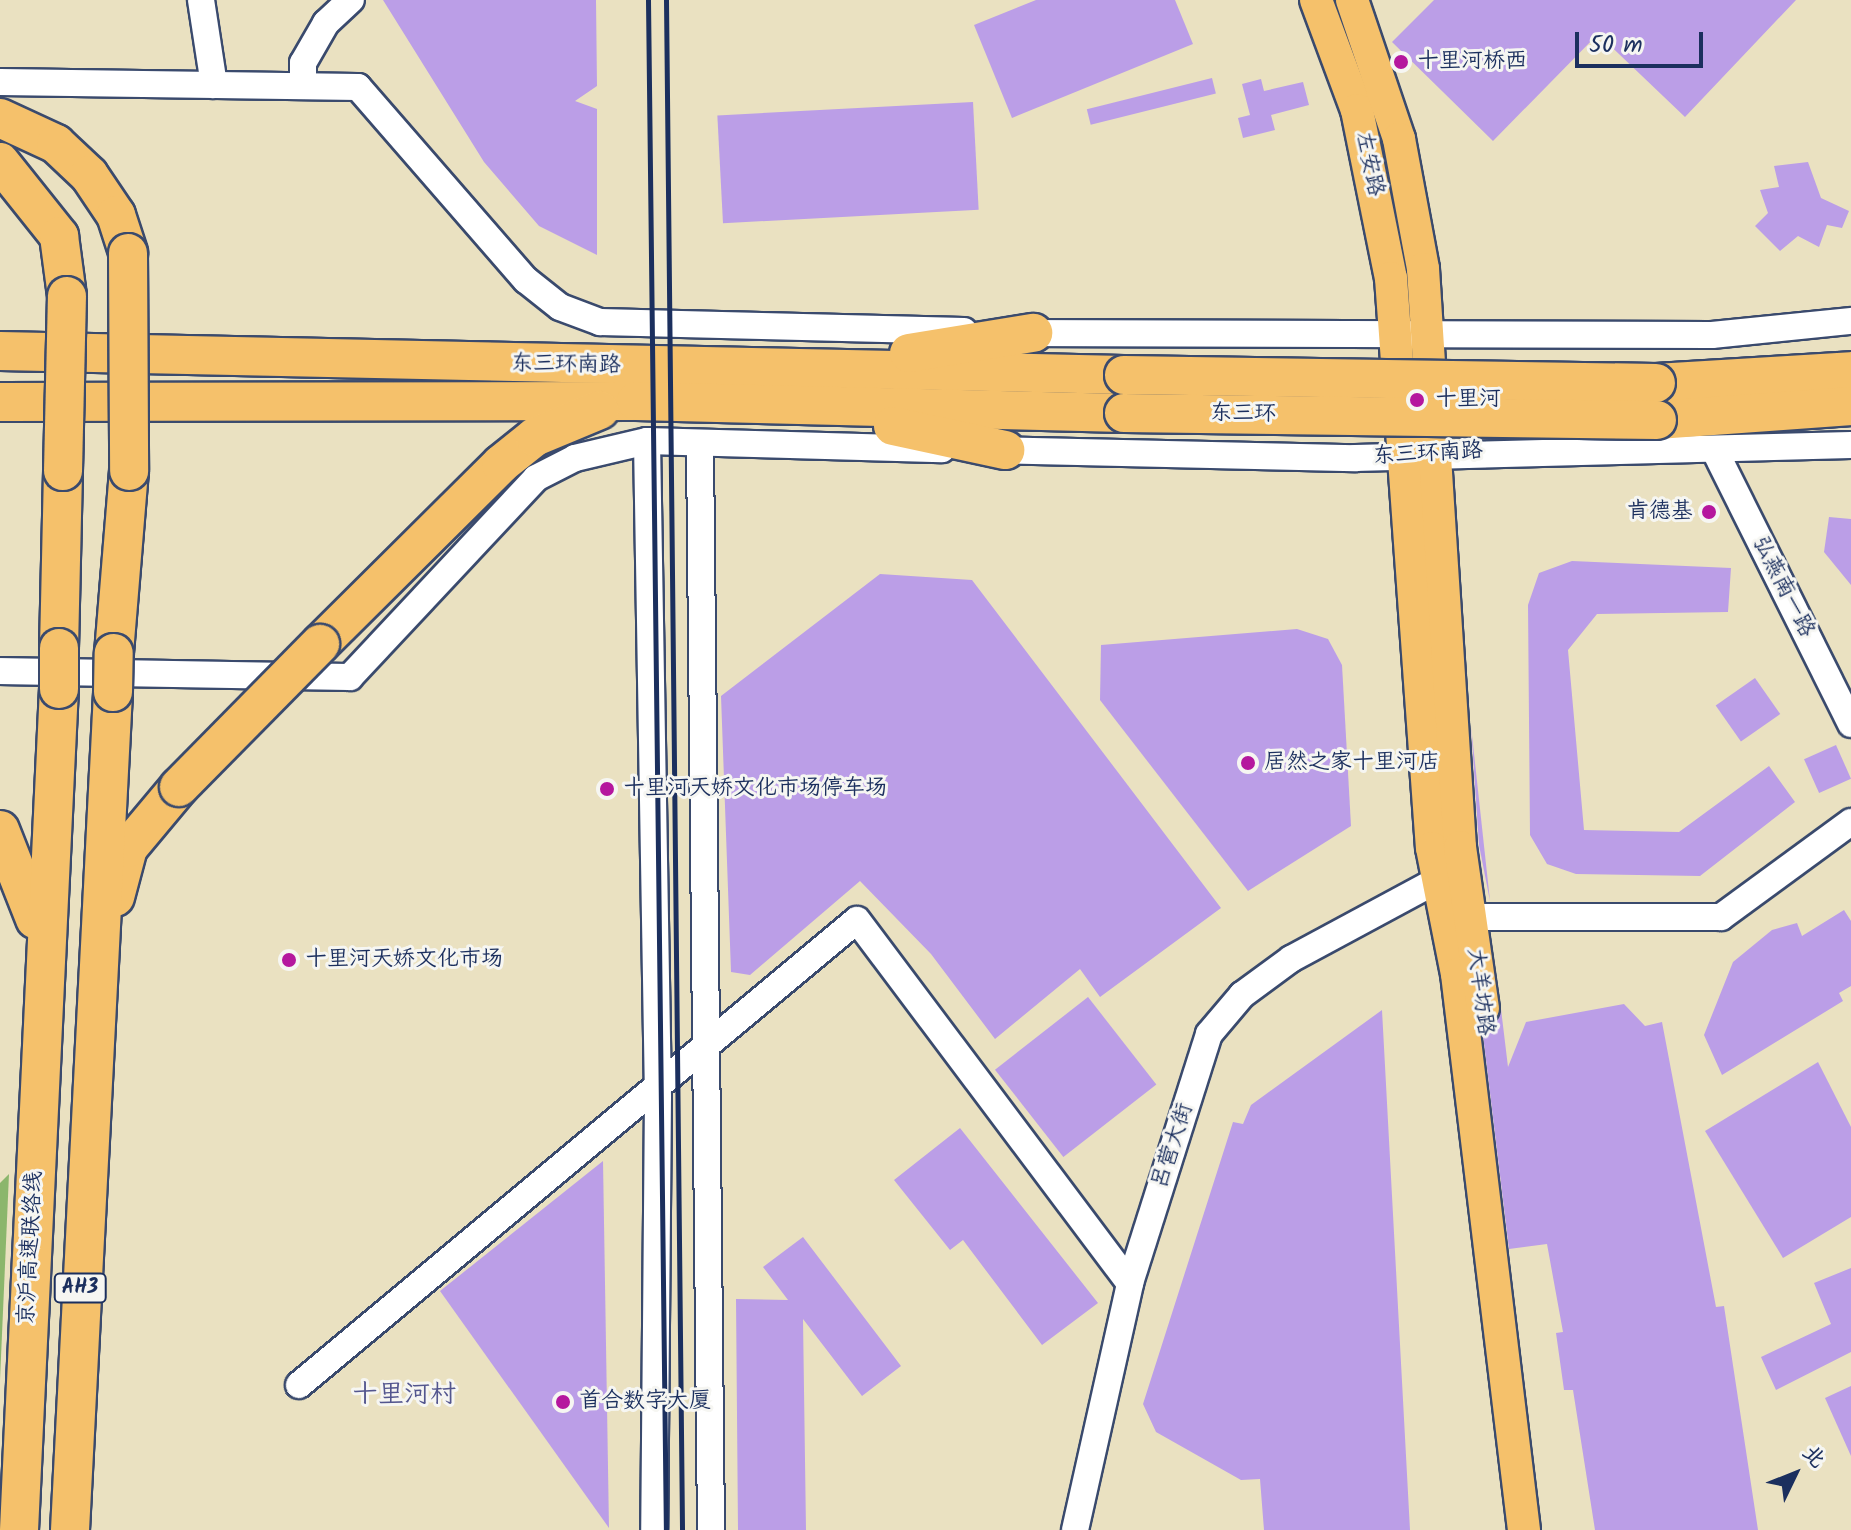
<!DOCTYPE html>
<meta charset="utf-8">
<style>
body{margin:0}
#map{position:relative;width:1851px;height:1530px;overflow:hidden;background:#eae1c1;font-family:Kalam,"LXGW WenKai TC",sans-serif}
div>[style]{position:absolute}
.forest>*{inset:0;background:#8bb66c}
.building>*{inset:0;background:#bb9ee7;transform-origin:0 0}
.roads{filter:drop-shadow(2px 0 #3a4a6d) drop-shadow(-2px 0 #3a4a6d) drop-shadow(0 2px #3a4a6d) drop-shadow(0 -2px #3a4a6d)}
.minor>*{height:26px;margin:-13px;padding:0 13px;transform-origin:13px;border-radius:13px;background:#fff}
.major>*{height:32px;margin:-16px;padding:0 16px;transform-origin:16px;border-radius:16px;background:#f5c16b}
.highway>*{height:38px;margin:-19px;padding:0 19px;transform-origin:19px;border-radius:19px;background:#f5c16b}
.rail>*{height:5px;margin:-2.5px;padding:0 2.5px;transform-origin:2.5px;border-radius:2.5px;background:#1b2f5e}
.bridges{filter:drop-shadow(2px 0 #3a4a6d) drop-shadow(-2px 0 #3a4a6d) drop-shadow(0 2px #3a4a6d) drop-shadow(0 -2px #3a4a6d)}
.highway-bridge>*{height:38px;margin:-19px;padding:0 19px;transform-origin:19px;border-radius:19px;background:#f5c16b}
.dots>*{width:22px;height:22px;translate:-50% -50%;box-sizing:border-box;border:4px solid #f6f6f2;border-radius:50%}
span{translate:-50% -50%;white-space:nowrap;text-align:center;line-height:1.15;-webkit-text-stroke:6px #f6f6f2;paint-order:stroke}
.shield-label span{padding:2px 6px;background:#f6f6f2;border:2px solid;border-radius:6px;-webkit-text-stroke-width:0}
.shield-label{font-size:20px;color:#1b2f5e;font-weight:700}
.poi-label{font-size:22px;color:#1b2f5e}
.left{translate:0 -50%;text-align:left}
.right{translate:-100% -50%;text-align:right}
.street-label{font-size:22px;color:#1b2f5e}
.quarter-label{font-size:26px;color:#53568e}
.north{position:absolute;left:1755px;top:1434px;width:80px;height:80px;-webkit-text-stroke:6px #f6f6f2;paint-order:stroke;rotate:47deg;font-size:22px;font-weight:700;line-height:32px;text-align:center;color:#1b2f5e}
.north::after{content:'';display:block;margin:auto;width:28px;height:36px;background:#1b2f5e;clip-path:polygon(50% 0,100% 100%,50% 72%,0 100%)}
.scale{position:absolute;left:1575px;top:32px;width:128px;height:36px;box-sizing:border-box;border:4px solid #1b2f5e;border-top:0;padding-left:10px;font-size:24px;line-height:28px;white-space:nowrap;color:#1b2f5e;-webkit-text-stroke:6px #f6f6f2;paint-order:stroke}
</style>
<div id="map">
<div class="forest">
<i style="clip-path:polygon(9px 1174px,0 1380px,0 1183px)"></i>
</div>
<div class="building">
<i style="clip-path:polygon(383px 0,596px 0,597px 86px,575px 101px,597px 109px,597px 255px,539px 226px,484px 162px)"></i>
<i style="clip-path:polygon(1036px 0,1175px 0,1193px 44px,1012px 118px,974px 25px)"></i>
<i style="clip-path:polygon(1434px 0,1796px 0,1685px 117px,1598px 34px,1493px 141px,1392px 42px)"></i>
<i style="left:1212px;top:78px;width:16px;height:129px;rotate:76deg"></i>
<i style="clip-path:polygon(1261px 79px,1264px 91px,1303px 82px,1309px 105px,1271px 115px,1275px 130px,1243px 138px,1238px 118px,1250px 115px,1242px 84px)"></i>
<i style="left:973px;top:102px;width:108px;height:256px;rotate:87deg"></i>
<i style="clip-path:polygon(1808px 162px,1821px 198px,1849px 211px,1842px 228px,1827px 225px,1819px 247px,1798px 236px,1780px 251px,1755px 226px,1768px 213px,1760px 190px,1779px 187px,1774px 166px)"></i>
<i style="clip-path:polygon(1829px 517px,1851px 519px,1851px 585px,1824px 552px)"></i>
<i style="clip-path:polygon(1572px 561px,1731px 568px,1728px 612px,1597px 614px,1568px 650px,1584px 830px,1679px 832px,1769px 766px,1795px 802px,1700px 876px,1576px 874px,1547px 864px,1530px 835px,1528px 605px,1539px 573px)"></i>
<i style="clip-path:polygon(880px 574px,972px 580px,1221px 908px,1100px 997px,1080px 969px,995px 1039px,931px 954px,860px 881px,750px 975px,731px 972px,721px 696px)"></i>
<i style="clip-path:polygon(1297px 629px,1328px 639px,1342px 665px,1351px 826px,1248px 891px,1100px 700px,1101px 645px)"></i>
<i style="left:1755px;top:678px;width:44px;height:48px;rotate:55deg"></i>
<i style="clip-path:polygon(1471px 726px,1490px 901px,1479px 845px)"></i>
<i style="left:1836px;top:745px;width:37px;height:35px;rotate:66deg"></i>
<i style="clip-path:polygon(1844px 910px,1851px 921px,1851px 986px,1839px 993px,1843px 1001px,1722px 1075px,1704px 1035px,1733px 962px,1772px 930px,1797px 923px,1802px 936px)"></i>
<i style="left:1088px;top:997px;width:111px;height:118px;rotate:52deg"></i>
<i style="clip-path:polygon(1624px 1004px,1645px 1026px,1662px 1022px,1716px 1307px,1724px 1306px,1758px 1530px,1595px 1530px,1573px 1390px,1564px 1390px,1556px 1333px,1563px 1332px,1547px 1244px,1509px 1249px,1482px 1027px,1501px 1009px,1508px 1067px,1526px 1022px)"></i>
<i style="clip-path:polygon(1382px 1010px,1410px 1530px,1264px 1530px,1260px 1479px,1241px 1480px,1156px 1432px,1143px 1404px,1233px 1122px,1243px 1124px,1251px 1105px)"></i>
<i style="clip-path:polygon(1818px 1062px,1851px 1127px,1851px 1217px,1783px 1258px,1705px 1131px)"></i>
<i style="clip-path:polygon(960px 1128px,1098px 1303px,1042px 1345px,963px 1240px,950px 1250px,894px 1180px)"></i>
<i style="clip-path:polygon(603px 1161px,609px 1528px,440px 1291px)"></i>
<i style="clip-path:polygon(803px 1237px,901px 1366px,862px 1396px,803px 1319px,806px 1530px,738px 1530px,736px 1299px,788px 1300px,763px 1267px)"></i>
<i style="clip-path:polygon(1851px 1268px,1851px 1352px,1776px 1390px,1761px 1357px,1831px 1324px,1814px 1283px)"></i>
<i style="clip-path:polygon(1851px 1386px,1851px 1456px,1825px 1398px)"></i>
</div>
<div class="roads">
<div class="minor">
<i style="left:201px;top:0;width:86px;rotate:81.3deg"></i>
<i style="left:0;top:82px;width:358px;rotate:0.8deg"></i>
<i style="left:358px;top:87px;width:256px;rotate:49deg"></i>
<i style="left:526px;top:280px;width:43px;rotate:38.5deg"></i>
<i style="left:560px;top:307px;width:43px;rotate:20.6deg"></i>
<i style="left:600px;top:322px;width:364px;rotate:1.4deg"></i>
<i style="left:303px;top:86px;width:23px;rotate:-90deg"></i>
<i style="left:303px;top:63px;width:46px;rotate:-60.1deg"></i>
<i style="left:326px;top:23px;width:34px;rotate:-43deg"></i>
<i style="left:1016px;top:333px;width:696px;rotate:0.16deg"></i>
<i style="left:1712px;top:335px;width:140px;rotate:-5.8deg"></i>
<i style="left:647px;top:441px;width:656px;rotate:89.04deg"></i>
<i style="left:658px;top:1097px;width:433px;rotate:90.5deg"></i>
<i style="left:700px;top:446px;width:1084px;rotate:89.42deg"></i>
<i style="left:989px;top:450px;width:366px;rotate:1.3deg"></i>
<i style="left:1355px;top:458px;width:496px;rotate:-1.5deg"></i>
<i style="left:1715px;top:451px;width:305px;rotate:63.5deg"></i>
<i style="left:0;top:671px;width:350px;rotate:1deg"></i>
<i style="left:350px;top:677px;width:272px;rotate:-46.9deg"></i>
<i style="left:536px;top:478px;width:44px;rotate:-27.1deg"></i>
<i style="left:575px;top:458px;width:74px;rotate:-13.3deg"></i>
<i style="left:647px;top:441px;width:295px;rotate:1.6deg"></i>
<i style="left:1471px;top:917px;width:250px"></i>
<i style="left:1721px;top:917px;width:161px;rotate:-36.2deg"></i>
<i style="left:299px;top:1385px;width:726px;rotate:-39.81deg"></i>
<i style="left:857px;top:920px;width:454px;rotate:53.1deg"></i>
<i style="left:1075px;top:1530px;width:253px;rotate:-77.4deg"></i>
<i style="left:1130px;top:1283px;width:261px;rotate:-72.4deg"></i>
<i style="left:1209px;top:1034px;width:51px;rotate:-49.8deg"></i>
<i style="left:1242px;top:995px;width:61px;rotate:-36.3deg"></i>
<i style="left:1291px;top:959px;width:167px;rotate:-28.3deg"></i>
</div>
<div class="major">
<i style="left:1316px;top:0;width:117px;rotate:69.6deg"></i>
<i style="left:1357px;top:110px;width:171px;rotate:78.6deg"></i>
<i style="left:1391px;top:278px;width:571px;rotate:85.89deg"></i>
<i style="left:1432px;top:848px;width:128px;rotate:78.8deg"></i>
<i style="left:1457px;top:974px;width:560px;rotate:83.13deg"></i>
<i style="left:1352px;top:0;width:147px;rotate:71.3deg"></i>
<i style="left:1399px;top:139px;width:132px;rotate:79.5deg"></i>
<i style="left:1423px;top:269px;width:579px;rotate:86.34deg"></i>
<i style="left:1460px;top:847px;width:163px;rotate:81.9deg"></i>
</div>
<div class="highway">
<i style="left:0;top:118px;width:62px;rotate:24.9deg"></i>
<i style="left:56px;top:144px;width:45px;rotate:43.2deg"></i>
<i style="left:89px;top:175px;width:48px;rotate:56deg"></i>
<i style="left:116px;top:215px;width:40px;rotate:72deg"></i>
<i style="left:0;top:162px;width:95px;rotate:51.4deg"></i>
<i style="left:59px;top:236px;width:61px;rotate:82.4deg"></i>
<i style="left:0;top:351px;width:1124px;rotate:1.22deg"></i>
<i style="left:909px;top:353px;width:126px;rotate:-9.2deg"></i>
<i style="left:1656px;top:383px;width:195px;rotate:-3.5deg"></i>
<i style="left:0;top:402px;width:636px;rotate:-0.09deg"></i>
<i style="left:636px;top:401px;width:488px;rotate:1.4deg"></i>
<i style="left:1657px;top:420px;width:195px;rotate:-4.1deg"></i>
<i style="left:893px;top:426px;width:115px;rotate:12.1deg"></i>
<i style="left:320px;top:644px;width:255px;rotate:-44.8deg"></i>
<i style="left:501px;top:464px;width:43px;rotate:-38.5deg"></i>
<i style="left:535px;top:437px;width:70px;rotate:-22.6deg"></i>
<i style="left:59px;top:648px;width:177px;rotate:-88.7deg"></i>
<i style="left:114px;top:653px;width:183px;rotate:-85.3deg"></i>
<i style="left:0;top:830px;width:96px;rotate:68.5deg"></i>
<i style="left:115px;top:897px;width:51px;rotate:-75.1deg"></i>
<i style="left:128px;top:848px;width:80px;rotate:-50.1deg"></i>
<i style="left:19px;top:1530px;width:842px;rotate:-87.28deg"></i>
<i style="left:70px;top:1530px;width:839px;rotate:-87.06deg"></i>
</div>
</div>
<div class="rail">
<i style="left:648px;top:0;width:1530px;rotate:89.33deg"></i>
<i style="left:666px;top:0;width:1530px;rotate:89.4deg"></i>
</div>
<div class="bridges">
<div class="highway-bridge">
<i style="left:128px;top:253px;width:218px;rotate:89.7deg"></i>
<i style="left:1124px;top:375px;width:532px;rotate:0.86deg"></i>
<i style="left:1124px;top:413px;width:533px;rotate:0.75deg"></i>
<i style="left:63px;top:471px;width:175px;rotate:-88.7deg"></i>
<i style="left:59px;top:689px;width:41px;rotate:-90deg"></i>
<i style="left:113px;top:692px;width:39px;rotate:-89deg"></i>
<i style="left:179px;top:787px;width:201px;rotate:-45.4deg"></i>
</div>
</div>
<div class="dots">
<i style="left:1401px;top:62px;background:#b5179e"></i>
<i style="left:1417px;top:400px;background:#b5179e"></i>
<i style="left:1709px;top:512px;background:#b5179e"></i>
<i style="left:1248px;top:763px;background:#b5179e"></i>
<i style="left:607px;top:789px;background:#b5179e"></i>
<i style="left:289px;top:960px;background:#b5179e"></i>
<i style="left:563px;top:1402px;background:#b5179e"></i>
</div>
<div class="shield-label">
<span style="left:80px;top:1288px">AH3</span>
</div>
<div class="poi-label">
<span class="left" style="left:1417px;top:62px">十里河桥西</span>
<span class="left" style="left:1435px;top:400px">十里河</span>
<span class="right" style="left:1693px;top:512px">肯德基</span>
<span class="left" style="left:1264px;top:763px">居然之家十里河店</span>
<span class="left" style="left:623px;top:789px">十里河天娇文化市场停车场</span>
<span class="left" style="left:305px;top:960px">十里河天娇文化市场</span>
<span class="left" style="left:579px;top:1402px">首合数字大厦</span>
</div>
<div class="street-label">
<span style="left:1369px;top:164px;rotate:78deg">左安路</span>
<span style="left:566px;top:365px;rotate:1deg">东三环南路</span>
<span style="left:1243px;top:414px;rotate:1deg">东三环</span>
<span style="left:1428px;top:454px;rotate:-3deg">东三环南路</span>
<span style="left:1783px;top:587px;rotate:63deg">弘燕南一路</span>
<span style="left:1480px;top:992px;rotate:83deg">大羊坊路</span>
<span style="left:1173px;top:1146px;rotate:-72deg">吕营大街</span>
<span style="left:31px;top:1248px;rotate:-87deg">京沪高速联络线</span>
</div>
<div class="quarter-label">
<span style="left:404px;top:1396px">十里河村</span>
</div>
<div class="north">北</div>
<div class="scale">50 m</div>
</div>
